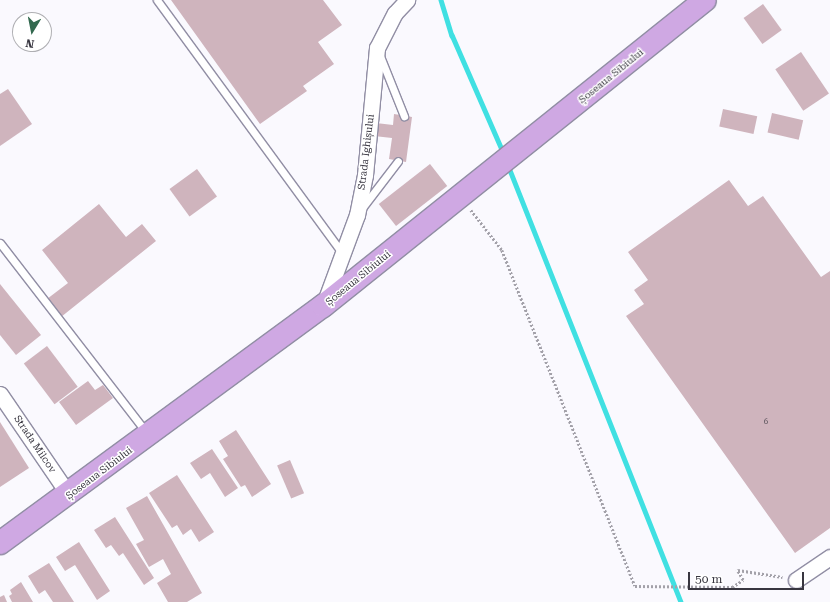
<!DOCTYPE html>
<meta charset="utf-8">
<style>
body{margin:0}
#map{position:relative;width:830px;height:602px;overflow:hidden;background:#faf9fe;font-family:"Roboto Serif",serif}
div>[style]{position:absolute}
.stream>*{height:4.5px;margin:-2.25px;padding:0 2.25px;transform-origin:2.25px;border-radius:2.25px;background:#40e0e2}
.building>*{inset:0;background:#cfb4bd;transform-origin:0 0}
.path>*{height:2.5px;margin-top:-1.25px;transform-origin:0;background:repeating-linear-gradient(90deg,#a3a1a9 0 2px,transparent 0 4px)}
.roads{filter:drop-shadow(1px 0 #918ea4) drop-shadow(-1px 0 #918ea4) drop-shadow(0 1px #918ea4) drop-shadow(0 -1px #918ea4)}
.service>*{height:7px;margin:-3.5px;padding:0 3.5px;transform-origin:3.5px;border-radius:3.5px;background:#fff}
.minor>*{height:15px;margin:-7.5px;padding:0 7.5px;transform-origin:7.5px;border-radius:7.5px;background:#fff}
.primary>*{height:22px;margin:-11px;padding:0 11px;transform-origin:11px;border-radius:11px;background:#cfa8e3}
span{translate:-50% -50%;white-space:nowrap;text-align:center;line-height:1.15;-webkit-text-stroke:3px #fff;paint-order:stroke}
.number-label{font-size:8px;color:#5e565f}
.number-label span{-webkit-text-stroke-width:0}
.street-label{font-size:10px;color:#383640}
.north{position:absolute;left:12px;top:12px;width:40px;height:40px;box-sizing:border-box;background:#fff;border:1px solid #afafb3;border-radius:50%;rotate:190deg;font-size:11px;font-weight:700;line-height:16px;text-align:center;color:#383640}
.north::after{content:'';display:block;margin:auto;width:14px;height:18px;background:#33694f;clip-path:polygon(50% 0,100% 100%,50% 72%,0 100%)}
.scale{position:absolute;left:688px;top:572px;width:116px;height:18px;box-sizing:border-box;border:2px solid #383640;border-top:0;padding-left:5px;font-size:12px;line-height:14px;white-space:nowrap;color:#383640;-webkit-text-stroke:3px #fff;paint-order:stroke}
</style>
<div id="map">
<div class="stream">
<i style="left:441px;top:0;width:37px;rotate:73deg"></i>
<i style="left:452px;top:35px;width:130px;rotate:66.4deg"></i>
<i style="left:508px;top:165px;width:470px;rotate:68.4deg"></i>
</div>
<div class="building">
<i style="clip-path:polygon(171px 0,323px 0,342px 25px,318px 42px,334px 64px,303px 86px,307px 91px,260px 124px)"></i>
<i style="left:763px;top:4px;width:32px;height:24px;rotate:54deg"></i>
<i style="left:801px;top:52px;width:50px;height:31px;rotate:56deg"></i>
<i style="clip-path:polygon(8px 89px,32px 124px,0 146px,0 94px)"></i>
<i style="left:723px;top:109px;width:35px;height:18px;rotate:12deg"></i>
<i style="left:772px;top:113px;width:32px;height:20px;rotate:13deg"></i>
<i style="clip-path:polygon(394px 114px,412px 117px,406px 162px,389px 159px,392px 138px,374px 136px,376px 123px,393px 125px)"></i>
<i style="left:430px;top:164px;width:28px;height:65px;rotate:52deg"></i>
<i style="left:197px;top:169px;width:34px;height:34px;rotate:54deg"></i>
<i style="clip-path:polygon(729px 180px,748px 206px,763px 196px,821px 277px,830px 271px,830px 528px,795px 553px,626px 316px,644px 304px,634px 290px,648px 280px,628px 252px)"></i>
<i style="clip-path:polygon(99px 204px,126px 237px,142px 224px,156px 241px,61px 317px,47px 299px,68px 283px,42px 250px)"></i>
<i style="clip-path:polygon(0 284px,41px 335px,16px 355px,0 335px)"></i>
<i style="left:47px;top:346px;width:51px;height:29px;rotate:53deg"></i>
<i style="clip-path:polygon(88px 381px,95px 390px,103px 385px,113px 398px,76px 425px,59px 402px)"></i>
<i style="clip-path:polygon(0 422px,29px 468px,0 487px)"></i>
<i style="clip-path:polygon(236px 430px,271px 484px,252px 497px,245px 485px,241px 487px,223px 459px,228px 456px,219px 441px)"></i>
<i style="clip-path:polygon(212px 449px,238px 488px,225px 497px,210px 473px,201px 479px,190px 463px)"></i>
<i style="left:290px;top:460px;width:36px;height:14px;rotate:67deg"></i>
<i style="clip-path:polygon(177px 475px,214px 532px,199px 542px,191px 529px,183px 535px,177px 525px,172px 528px,149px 493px)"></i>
<i style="clip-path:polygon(147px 496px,202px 593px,187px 602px,168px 602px,157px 583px,171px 574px,163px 559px,149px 567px,136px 544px,144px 540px,126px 508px)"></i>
<i style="clip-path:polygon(115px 517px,154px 578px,144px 585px,123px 553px,119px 556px,111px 545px,106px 548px,94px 530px)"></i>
<i style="clip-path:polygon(79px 542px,110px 591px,97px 600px,75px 565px,65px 571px,56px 557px)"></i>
<i style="clip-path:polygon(49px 563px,74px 602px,53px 602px,45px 590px,39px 594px,28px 576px)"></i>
<i style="clip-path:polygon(21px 582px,33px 602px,12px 602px,9px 596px,12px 594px,10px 590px)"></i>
<i style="clip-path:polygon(4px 595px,7px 602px,0 602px,0 597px)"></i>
</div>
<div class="path">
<i style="left:471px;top:210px;width:51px;rotate:52.2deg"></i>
<i style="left:502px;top:250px;width:361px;rotate:68.4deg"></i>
<i style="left:635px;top:586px;width:97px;rotate:0.6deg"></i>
<i style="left:732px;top:587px;width:13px;rotate:-32deg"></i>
<i style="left:743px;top:580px;width:12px;rotate:-121deg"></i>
<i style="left:738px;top:570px;width:45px;rotate:9deg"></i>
</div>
<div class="roads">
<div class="service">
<i style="left:157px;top:0;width:313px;rotate:53.8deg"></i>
<i style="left:380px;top:56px;width:65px;rotate:68.2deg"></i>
<i style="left:362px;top:208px;width:59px;rotate:-52.5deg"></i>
<i style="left:0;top:243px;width:239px;rotate:52.3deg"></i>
</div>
<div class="minor">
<i style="left:324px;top:304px;width:95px;rotate:-69.7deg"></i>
<i style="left:357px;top:215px;width:41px;rotate:-78.7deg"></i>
<i style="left:365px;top:175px;width:128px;rotate:-84.6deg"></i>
<i style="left:377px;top:48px;width:39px;rotate:-63deg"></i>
<i style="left:395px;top:13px;width:18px;rotate:-47deg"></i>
<i style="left:0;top:394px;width:122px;rotate:55.7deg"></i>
<i style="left:796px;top:580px;width:41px;rotate:-34.1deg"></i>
</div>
<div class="primary">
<i style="left:0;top:543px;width:401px;rotate:-36.3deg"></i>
<i style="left:323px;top:306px;width:489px;rotate:-38.7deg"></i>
</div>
</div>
<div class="number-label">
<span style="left:766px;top:422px">6</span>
</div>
<div class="street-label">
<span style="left:611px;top:76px;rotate:-39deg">Șoseaua Sibiului</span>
<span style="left:366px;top:152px;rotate:-83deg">Strada Ighișului</span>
<span style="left:358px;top:278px;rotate:-39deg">Șoseaua Sibiului</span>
<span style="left:35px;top:444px;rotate:56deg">Strada Milcov</span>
<span style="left:99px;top:473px;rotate:-37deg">Șoseaua Sibiului</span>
</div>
<div class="north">N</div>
<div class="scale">50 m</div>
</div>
